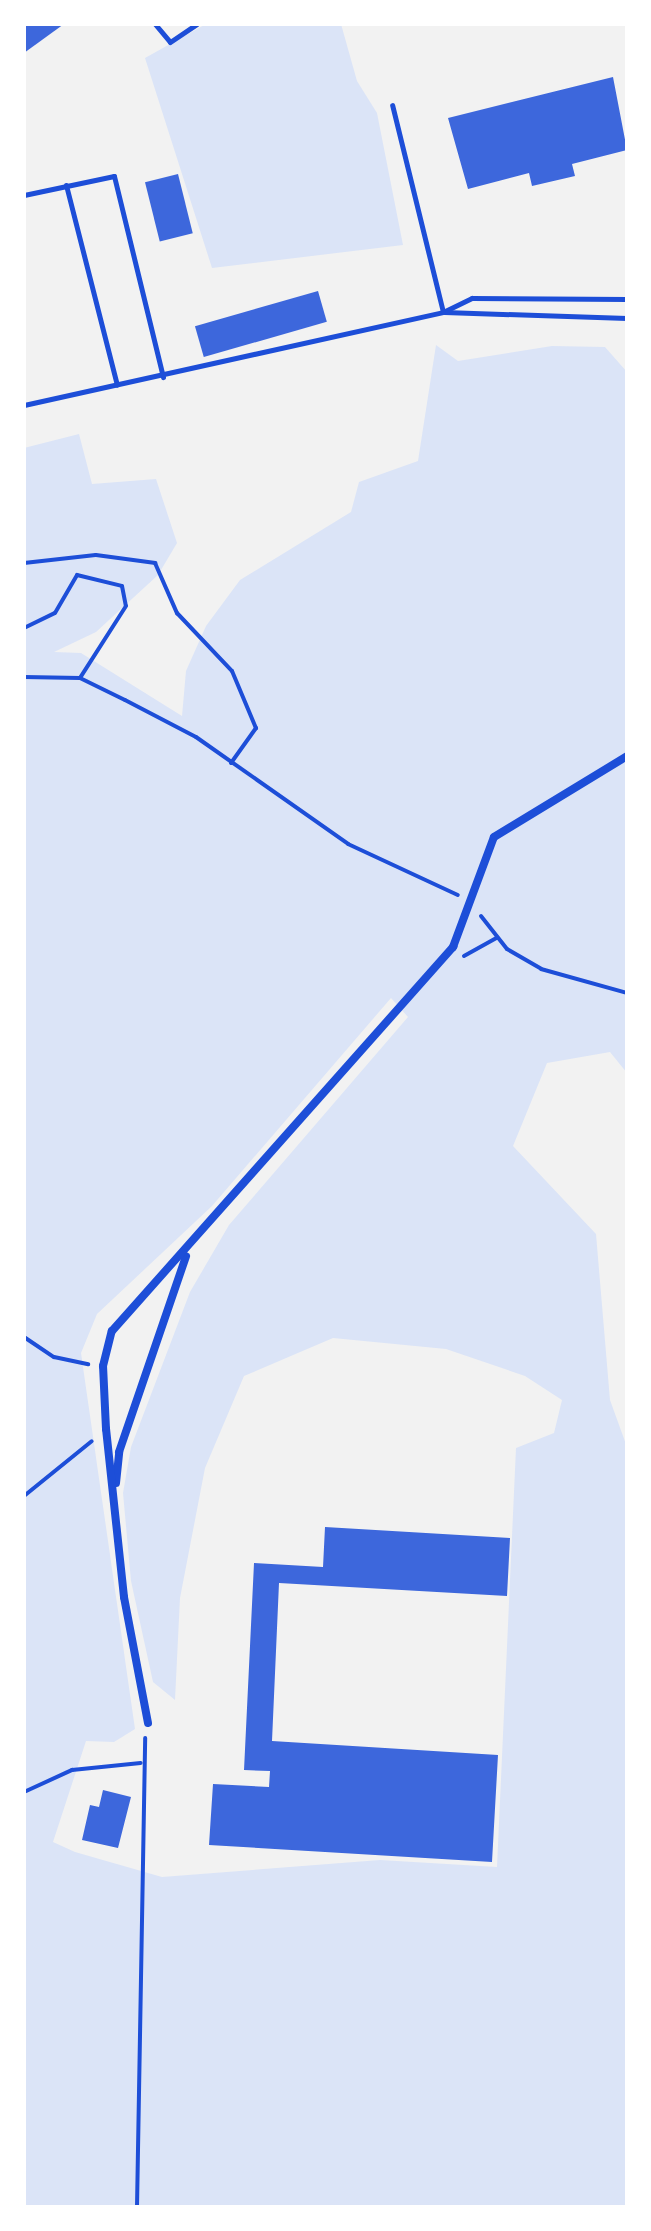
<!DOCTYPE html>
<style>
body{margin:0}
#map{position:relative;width:651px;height:2231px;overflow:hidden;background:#f2f2f2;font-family:"Open Sans",sans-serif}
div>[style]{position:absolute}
.green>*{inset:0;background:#dbe4f7}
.building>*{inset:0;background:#3d67dc;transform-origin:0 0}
.path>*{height:4px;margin:-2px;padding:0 2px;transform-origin:2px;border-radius:2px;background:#1d4ed8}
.service>*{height:5px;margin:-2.5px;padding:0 2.5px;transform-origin:2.5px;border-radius:2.5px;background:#1d4ed8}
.minor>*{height:8px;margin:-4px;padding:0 4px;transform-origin:4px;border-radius:4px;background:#1d4ed8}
span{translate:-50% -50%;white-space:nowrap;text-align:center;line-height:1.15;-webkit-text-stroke:8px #fff;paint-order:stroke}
.frame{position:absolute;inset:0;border:26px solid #fff;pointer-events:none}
</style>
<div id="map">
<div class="green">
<i style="clip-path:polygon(206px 24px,341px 24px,357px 81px,377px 113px,403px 245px,212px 268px,145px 58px)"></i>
<i style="clip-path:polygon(evenodd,436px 345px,458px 361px,552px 346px,605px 347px,627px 372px,627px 1073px,610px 1052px,547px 1063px,513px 1146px,596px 1234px,610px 1400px,627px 1447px,627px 2205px,24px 2207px,24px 448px,79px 434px,92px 484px,156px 479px,177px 543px,158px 575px,96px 632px,54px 652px,81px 653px,182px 716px,186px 671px,206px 626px,240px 580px,351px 512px,359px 482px,418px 461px,436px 345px,391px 998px,408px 1017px,229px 1225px,190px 1292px,131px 1447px,123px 1493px,131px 1581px,153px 1682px,175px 1700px,180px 1598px,205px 1468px,244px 1376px,333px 1338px,446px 1349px,525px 1376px,562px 1400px,554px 1433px,516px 1448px,497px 1867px,380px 1860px,162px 1877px,75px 1852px,53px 1842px,86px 1741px,114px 1742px,135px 1729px,81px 1353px,97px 1314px,212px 1206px,391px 998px)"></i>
</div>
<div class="building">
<i style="clip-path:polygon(24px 24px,64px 24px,24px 53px)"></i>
<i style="clip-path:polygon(613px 77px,627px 150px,572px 164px,575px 176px,532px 186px,529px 173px,468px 189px,448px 118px)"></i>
<i style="left:178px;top:174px;width:61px;height:34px;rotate:76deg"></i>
<i style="left:318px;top:291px;width:32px;height:128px;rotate:74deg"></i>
<i style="clip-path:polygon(325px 1527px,510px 1538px,507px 1596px,279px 1583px,272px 1741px,498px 1755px,492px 1862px,209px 1845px,213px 1784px,269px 1787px,270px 1771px,244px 1770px,254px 1563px,323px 1567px)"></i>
<i style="clip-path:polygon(103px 1790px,131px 1797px,118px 1848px,82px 1840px,90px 1805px,99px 1807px)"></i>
</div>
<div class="path">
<i style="left:24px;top:563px;width:72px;rotate:-6.3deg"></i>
<i style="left:96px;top:555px;width:60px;rotate:7.7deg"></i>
<i style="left:155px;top:563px;width:55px;rotate:66.3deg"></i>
<i style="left:177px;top:613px;width:80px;rotate:46.5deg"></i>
<i style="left:232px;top:671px;width:62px;rotate:67.2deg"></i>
<i style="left:256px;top:728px;width:43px;rotate:125.5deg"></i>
<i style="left:24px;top:628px;width:34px;rotate:-26deg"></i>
<i style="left:55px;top:613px;width:44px;rotate:-59.9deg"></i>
<i style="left:77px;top:575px;width:46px;rotate:13.7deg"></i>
<i style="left:122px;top:586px;width:20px;rotate:79deg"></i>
<i style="left:126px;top:606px;width:85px;rotate:122.6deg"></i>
<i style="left:24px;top:677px;width:56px;rotate:1deg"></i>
<i style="left:80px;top:678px;width:50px;rotate:26.1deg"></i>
<i style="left:125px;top:700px;width:80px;rotate:27.5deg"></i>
<i style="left:196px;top:737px;width:186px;rotate:35.1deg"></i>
<i style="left:348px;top:844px;width:121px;rotate:24.9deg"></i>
<i style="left:481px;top:916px;width:42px;rotate:51.8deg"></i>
<i style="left:507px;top:949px;width:39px;rotate:30deg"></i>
<i style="left:541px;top:969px;width:89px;rotate:15.6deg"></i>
<i style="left:464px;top:956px;width:37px;rotate:-29deg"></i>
<i style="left:24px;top:1337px;width:36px;rotate:34deg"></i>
<i style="left:54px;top:1357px;width:35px;rotate:12deg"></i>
<i style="left:24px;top:1496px;width:87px;rotate:-39deg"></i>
<i style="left:24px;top:1792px;width:53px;rotate:-24.6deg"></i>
<i style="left:72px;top:1770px;width:69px;rotate:-5.8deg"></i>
<i style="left:137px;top:2207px;width:469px;rotate:-89deg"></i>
</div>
<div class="service">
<i style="left:155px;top:24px;width:23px;rotate:50deg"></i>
<i style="left:170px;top:42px;width:32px;rotate:-34deg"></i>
<i style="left:66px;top:185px;width:206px;rotate:75.7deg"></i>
<i style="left:24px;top:195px;width:92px;rotate:-11.9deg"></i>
<i style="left:114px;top:176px;width:207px;rotate:76.3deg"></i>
<i style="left:443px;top:312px;width:32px;rotate:-26deg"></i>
<i style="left:472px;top:298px;width:155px;rotate:0.4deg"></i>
<i style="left:444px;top:312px;width:183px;rotate:1.9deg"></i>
<i style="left:24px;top:405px;width:429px;rotate:-12.5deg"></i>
<i style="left:443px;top:312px;width:213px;rotate:-103.8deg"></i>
</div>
<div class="minor">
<i style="left:116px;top:1483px;width:31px;rotate:-84deg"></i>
<i style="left:119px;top:1452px;width:207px;rotate:-71.1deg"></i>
<i style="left:148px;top:1723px;width:128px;rotate:-100.8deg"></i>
<i style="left:124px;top:1597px;width:169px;rotate:-96.1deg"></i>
<i style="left:106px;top:1429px;width:63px;rotate:-92.7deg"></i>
<i style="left:103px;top:1366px;width:36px;rotate:-76deg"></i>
<i style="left:112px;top:1331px;width:514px;rotate:-48.39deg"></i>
<i style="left:453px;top:947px;width:117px;rotate:-69.6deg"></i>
<i style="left:494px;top:837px;width:156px;rotate:-31.3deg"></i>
</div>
<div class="frame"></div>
</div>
